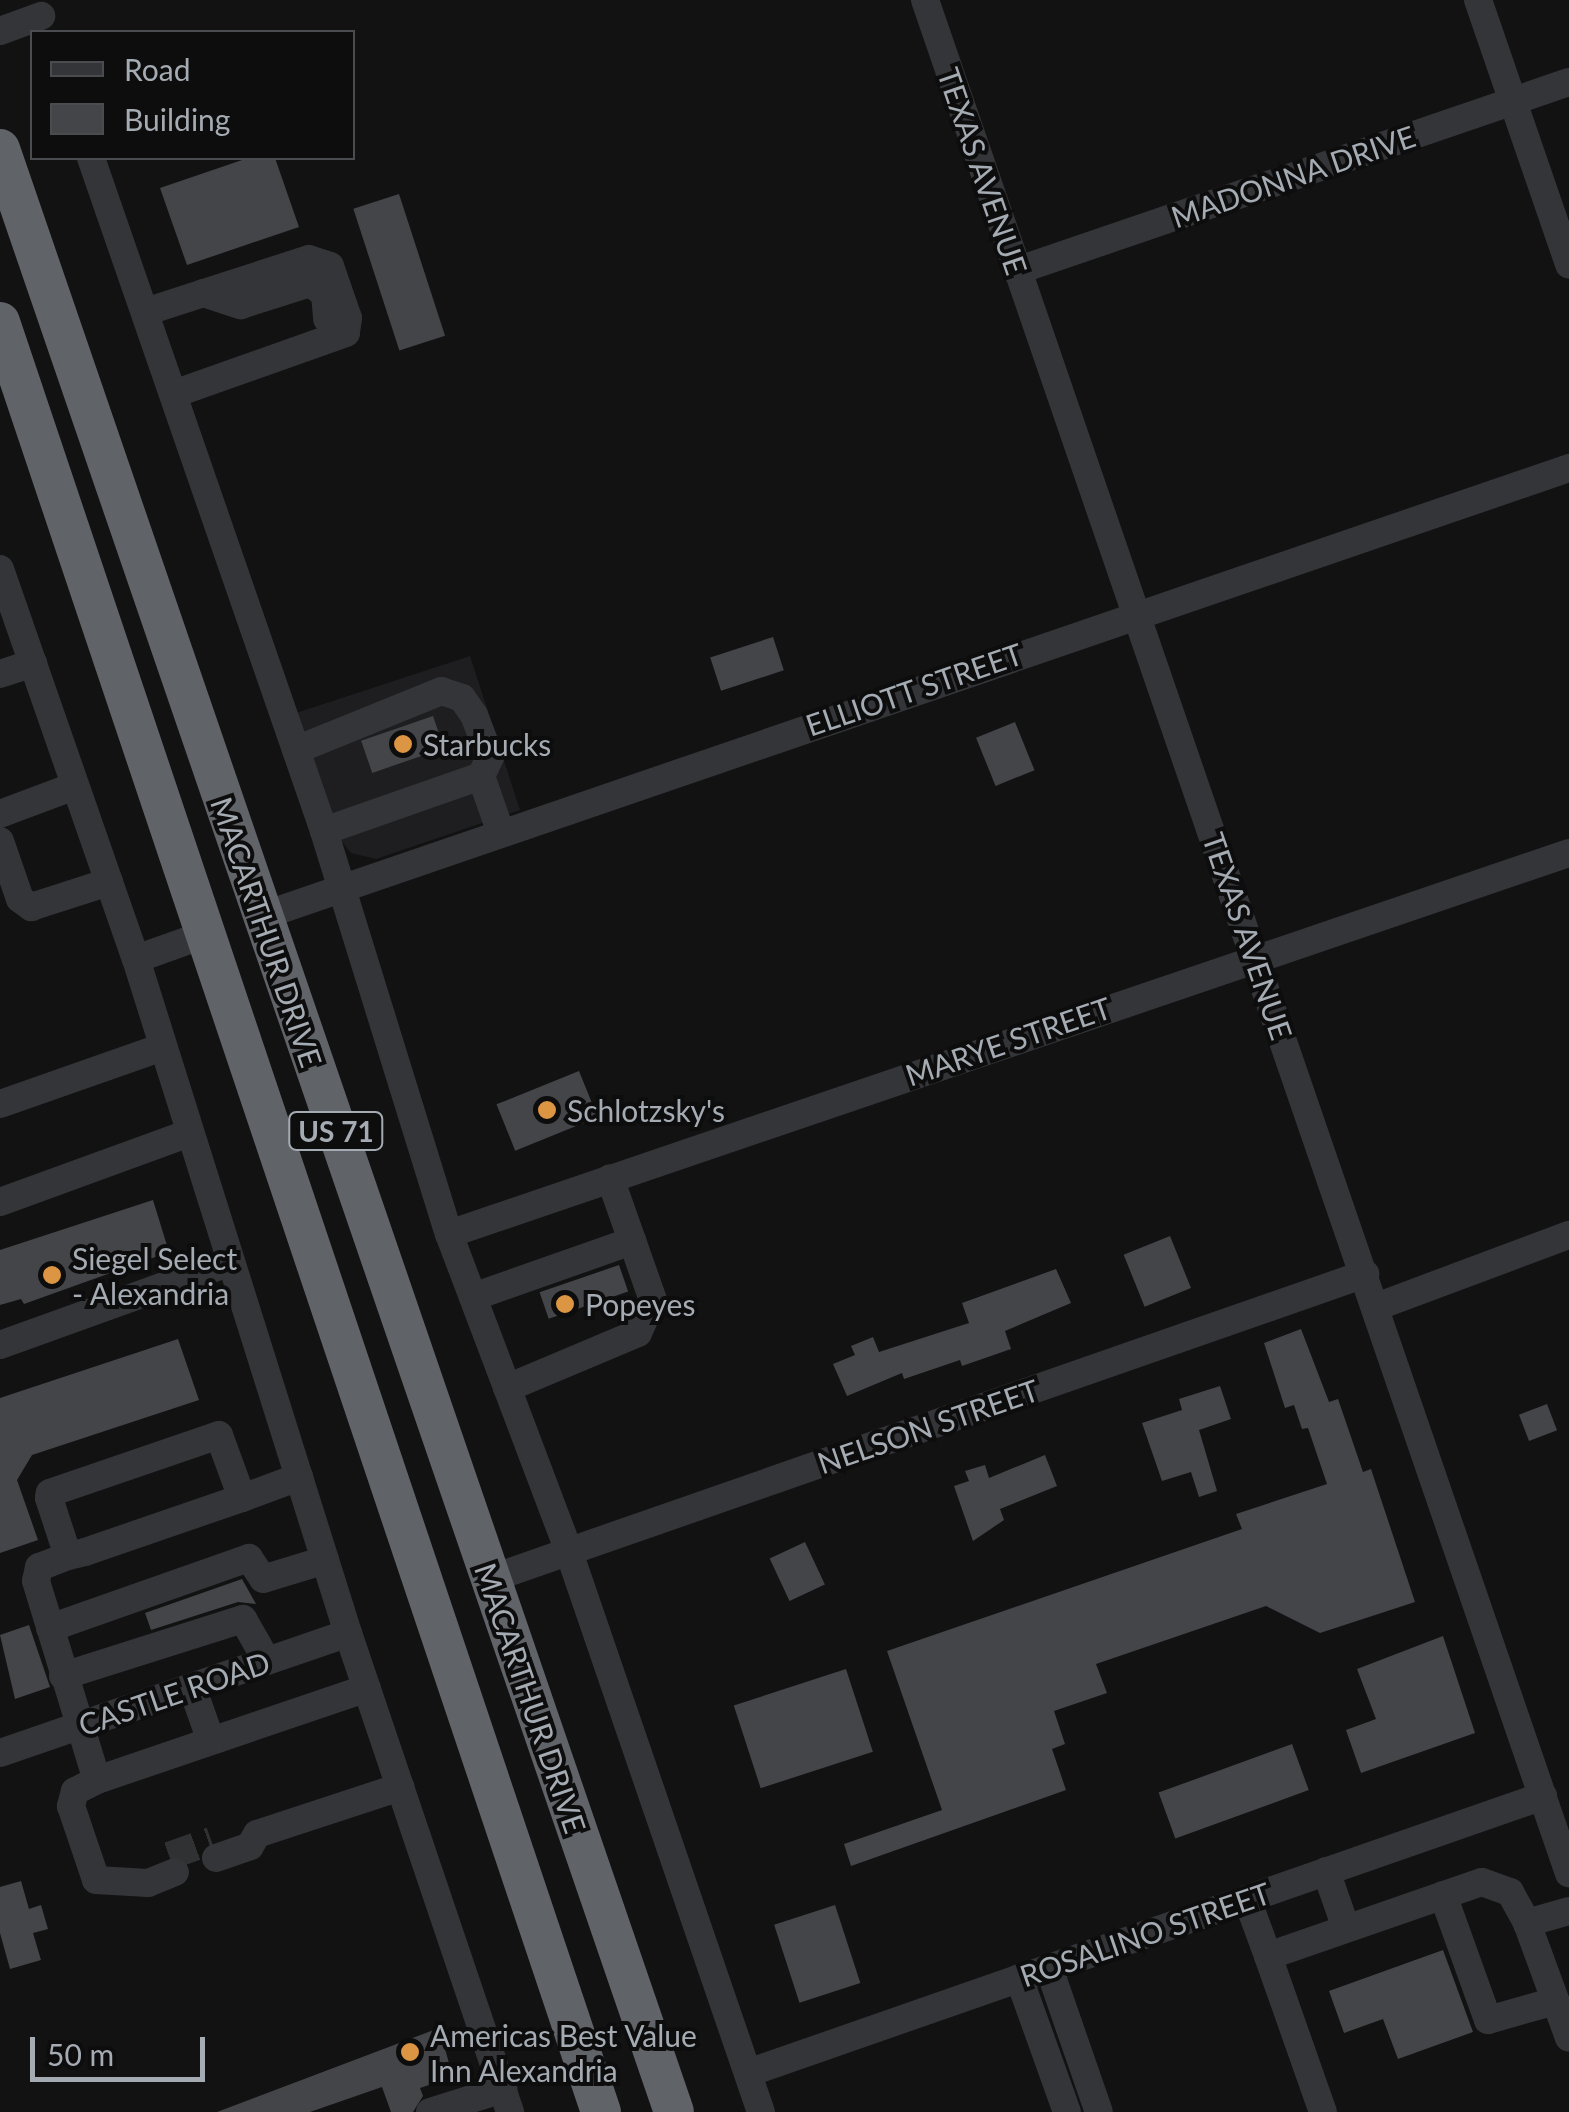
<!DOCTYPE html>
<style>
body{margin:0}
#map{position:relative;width:1569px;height:2112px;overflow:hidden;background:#121213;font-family:Lato,sans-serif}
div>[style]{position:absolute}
.built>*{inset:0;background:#1e1e20}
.building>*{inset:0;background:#444548;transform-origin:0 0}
.minor-tunnel>*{height:28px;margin-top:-14px;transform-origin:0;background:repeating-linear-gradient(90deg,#2f3133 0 28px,transparent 0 42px)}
.minor>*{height:28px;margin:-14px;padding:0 14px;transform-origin:14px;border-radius:14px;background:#343538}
.highway>*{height:40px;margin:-20px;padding:0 20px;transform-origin:20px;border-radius:20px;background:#606368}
.dots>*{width:28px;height:28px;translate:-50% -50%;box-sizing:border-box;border:5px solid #0d0d0e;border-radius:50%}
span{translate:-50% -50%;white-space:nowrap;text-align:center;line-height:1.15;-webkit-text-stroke:8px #0d0d0e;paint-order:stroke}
.shield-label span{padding:2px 8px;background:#0d0d0e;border:2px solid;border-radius:8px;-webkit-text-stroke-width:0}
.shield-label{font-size:28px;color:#a5abb2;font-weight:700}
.street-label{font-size:30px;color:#a5abb2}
.poi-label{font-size:30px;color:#a5abb2}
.left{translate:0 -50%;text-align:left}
.legend{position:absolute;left:30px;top:30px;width:325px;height:130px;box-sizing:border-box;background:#0d0d0e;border:2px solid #4a4c50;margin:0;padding:12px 18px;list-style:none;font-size:30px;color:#a5abb2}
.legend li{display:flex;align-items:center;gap:20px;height:50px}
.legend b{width:50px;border:2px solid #4a4c50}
.scale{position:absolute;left:30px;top:2037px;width:175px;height:45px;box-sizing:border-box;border:5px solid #a5abb2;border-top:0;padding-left:12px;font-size:30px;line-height:35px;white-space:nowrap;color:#a5abb2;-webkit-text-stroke:8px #0d0d0e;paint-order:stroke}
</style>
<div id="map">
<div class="built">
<i style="clip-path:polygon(470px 656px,520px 810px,376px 859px,351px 853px,340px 839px,296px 713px)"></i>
</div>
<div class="building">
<i style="clip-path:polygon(248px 158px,275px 158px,299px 227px,187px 265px,160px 188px)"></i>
<i style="left:399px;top:194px;width:149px;height:48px;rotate:72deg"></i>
<i style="left:773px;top:637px;width:35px;height:66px;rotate:72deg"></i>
<i style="left:433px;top:716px;width:34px;height:76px;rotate:71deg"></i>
<i style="left:1015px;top:722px;width:52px;height:42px;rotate:68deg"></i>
<i style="left:579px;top:1071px;width:50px;height:89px;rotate:68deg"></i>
<i style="clip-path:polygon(153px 1200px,169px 1252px,24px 1304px,21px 1299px,0 1305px,0 1250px)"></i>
<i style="left:1170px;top:1236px;width:56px;height:50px;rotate:68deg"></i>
<i style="left:619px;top:1265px;width:28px;height:84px;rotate:71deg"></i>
<i style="clip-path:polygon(1056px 1269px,1071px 1303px,1005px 1331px,1011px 1349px,962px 1366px,960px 1360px,904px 1379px,902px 1373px,847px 1396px,833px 1364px,855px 1355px,851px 1346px,873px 1337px,879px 1352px,969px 1323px,962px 1303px)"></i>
<i style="clip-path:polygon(1301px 1329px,1329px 1402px,1338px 1399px,1363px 1472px,1371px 1469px,1415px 1602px,1320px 1633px,1266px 1606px,1096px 1664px,1107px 1693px,1054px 1711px,1065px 1744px,1052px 1749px,1066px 1790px,851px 1866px,844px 1844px,942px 1810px,887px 1651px,1242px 1529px,1236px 1514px,1327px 1484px,1308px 1428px,1302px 1429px,1294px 1405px,1285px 1408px,1264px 1343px)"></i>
<i style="clip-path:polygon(178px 1339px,199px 1400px,32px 1455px,17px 1480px,38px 1540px,0 1553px,0 1398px)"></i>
<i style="clip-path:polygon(1220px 1386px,1231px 1419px,1199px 1430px,1217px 1491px,1199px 1497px,1191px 1472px,1162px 1481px,1142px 1423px,1182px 1410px,1179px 1399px)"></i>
<i style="left:1547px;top:1404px;width:28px;height:30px;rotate:69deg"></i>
<i style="clip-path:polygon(1045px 1455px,1057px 1486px,1000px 1509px,1004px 1520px,973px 1541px,954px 1486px,969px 1481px,965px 1471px,985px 1465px,989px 1478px)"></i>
<i style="left:805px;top:1542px;width:47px;height:39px;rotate:65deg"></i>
<i style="clip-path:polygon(242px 1579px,256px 1604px,238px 1602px,151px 1630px,145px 1613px)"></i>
<i style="clip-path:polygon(29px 1625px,50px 1687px,15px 1699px,0 1635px)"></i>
<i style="clip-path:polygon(1443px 1636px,1475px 1733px,1361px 1773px,1346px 1730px,1376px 1719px,1357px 1669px)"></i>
<i style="left:846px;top:1669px;width:87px;height:118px;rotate:72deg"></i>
<i style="left:1292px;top:1744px;width:49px;height:142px;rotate:70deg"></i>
<i style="clip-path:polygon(21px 1881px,29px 1909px,41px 1905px,48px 1929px,33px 1933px,41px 1960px,10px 1969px,0 1933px,0 1887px)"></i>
<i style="left:835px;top:1905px;width:82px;height:64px;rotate:72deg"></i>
<i style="clip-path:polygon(1443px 1950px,1473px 2032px,1398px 2059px,1383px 2019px,1344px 2033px,1329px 1991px)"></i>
<i style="clip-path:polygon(439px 2028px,453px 2077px,420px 2088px,423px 2096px,413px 2112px,391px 2112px,382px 2087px,310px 2112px,217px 2112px)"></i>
</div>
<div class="minor-tunnel">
<i style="left:169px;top:1856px;width:45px;rotate:-19.7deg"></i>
</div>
<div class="minor">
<i style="left:925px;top:0;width:1981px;rotate:71.03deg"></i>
<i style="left:1478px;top:0;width:280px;rotate:71deg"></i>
<i style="left:0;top:31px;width:44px;rotate:-20.1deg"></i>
<i style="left:91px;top:158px;width:712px;rotate:70.9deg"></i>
<i style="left:324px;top:831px;width:422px;rotate:72.8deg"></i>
<i style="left:449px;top:1234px;width:340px;rotate:69.3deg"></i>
<i style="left:569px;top:1552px;width:592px;rotate:71.08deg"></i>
<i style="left:1016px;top:271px;width:584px;rotate:-18.87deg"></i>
<i style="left:203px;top:293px;width:40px;rotate:18deg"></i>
<i style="left:241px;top:305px;width:72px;rotate:-17.7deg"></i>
<i style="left:310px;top:283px;width:19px;rotate:36deg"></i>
<i style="left:325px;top:294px;width:25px;rotate:85deg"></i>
<i style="left:145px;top:312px;width:172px;rotate:-17.9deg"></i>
<i style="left:309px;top:259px;width:22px;rotate:18deg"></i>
<i style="left:330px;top:266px;width:55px;rotate:70.9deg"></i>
<i style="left:348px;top:318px;width:15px;rotate:98deg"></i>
<i style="left:346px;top:333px;width:182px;rotate:160.5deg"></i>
<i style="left:0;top:569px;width:413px;rotate:70.8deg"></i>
<i style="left:136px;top:959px;width:707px;rotate:72.54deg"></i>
<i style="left:348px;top:1633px;width:506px;rotate:71.31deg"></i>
<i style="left:0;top:674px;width:35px;rotate:-18deg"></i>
<i style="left:296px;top:750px;width:157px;rotate:-22.1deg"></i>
<i style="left:441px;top:691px;width:22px;rotate:18deg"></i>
<i style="left:462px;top:698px;width:21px;rotate:55deg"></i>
<i style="left:474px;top:715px;width:45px;rotate:69.1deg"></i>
<i style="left:490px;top:757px;width:21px;rotate:115deg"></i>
<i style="left:0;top:814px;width:80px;rotate:-20.5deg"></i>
<i style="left:324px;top:831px;width:166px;rotate:-19.3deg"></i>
<i style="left:481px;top:776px;width:60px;rotate:70.7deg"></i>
<i style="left:0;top:841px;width:61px;rotate:71deg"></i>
<i style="left:20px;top:899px;width:14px;rotate:36deg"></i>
<i style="left:31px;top:907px;width:82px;rotate:-17.8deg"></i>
<i style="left:262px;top:916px;width:1382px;rotate:-18.92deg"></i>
<i style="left:136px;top:959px;width:77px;rotate:-19.6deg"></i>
<i style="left:0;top:1104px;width:173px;rotate:-19.3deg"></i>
<i style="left:0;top:1202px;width:202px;rotate:-20deg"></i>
<i style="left:449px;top:1234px;width:1183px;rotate:-18.79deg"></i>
<i style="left:473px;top:1297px;width:169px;rotate:-19.4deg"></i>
<i style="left:1376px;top:1307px;width:206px;rotate:-20.5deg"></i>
<i style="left:0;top:1345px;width:245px;rotate:-19.8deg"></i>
<i style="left:507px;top:1388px;width:142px;rotate:-22.8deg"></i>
<i style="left:638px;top:1333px;width:36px;rotate:-66deg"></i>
<i style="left:653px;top:1300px;width:129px;rotate:-109.4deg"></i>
<i style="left:242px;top:1498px;width:67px;rotate:-110.1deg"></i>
<i style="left:219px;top:1435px;width:179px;rotate:161.1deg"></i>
<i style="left:50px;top:1493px;width:5px;rotate:101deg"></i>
<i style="left:49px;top:1498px;width:61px;rotate:71.9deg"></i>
<i style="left:68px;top:1556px;width:17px;rotate:-13deg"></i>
<i style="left:85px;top:1552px;width:166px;rotate:-19deg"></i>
<i style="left:242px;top:1498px;width:61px;rotate:-20.2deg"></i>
<i style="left:68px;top:1556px;width:31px;rotate:159deg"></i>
<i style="left:39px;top:1567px;width:14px;rotate:102deg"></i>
<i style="left:36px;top:1581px;width:208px;rotate:73deg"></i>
<i style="left:97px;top:1780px;width:285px;rotate:-18.8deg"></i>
<i style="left:490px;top:1579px;width:927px;rotate:-19.22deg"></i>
<i style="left:50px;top:1628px;width:211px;rotate:-19.4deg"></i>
<i style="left:249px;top:1558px;width:25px;rotate:56deg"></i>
<i style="left:263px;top:1579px;width:65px;rotate:-17deg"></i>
<i style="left:63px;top:1676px;width:189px;rotate:-17.6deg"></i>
<i style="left:243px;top:1619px;width:48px;rotate:60.3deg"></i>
<i style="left:192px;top:1687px;width:57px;rotate:70.6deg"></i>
<i style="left:0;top:1753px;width:368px;rotate:-19deg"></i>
<i style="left:97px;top:1780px;width:25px;rotate:153deg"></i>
<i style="left:75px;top:1791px;width:16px;rotate:105deg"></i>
<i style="left:71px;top:1806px;width:78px;rotate:71.3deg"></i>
<i style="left:96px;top:1880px;width:52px;rotate:3.3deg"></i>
<i style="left:148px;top:1883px;width:29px;rotate:-22deg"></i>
<i style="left:216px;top:1858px;width:36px;rotate:-19deg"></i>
<i style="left:250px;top:1846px;width:14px;rotate:-60deg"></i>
<i style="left:257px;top:1834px;width:151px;rotate:-18.2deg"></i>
<i style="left:1326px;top:1871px;width:60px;rotate:70.7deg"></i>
<i style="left:1443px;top:1895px;width:133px;rotate:70.2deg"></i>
<i style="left:1488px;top:2020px;width:70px;rotate:-15.8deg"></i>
<i style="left:1247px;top:1899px;width:61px;rotate:69.8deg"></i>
<i style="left:1268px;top:1956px;width:226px;rotate:-19.1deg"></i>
<i style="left:1482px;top:1882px;width:30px;rotate:20deg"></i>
<i style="left:1510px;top:1892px;width:35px;rotate:61deg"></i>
<i style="left:1569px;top:1911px;width:44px;rotate:164.1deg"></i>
<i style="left:1527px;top:1923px;width:122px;rotate:69.9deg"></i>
<i style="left:1268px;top:1956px;width:165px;rotate:70.6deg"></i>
<i style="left:1049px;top:1968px;width:152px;rotate:70.9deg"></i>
<i style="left:1019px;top:1978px;width:142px;rotate:70.3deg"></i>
<i style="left:748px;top:2073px;width:842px;rotate:-19.21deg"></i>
<i style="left:430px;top:2112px;width:77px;rotate:-17.5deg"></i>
</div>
<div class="highway">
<i style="left:0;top:149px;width:2075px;rotate:71.05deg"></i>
<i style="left:0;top:322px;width:1888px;rotate:71.44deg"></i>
</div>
<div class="dots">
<i style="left:403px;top:744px;background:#db9543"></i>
<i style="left:547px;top:1110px;background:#db9543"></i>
<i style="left:52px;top:1275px;background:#db9543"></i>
<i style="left:565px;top:1304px;background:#db9543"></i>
<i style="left:410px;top:2052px;background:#db9543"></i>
</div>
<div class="shield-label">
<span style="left:336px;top:1131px">US 71</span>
</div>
<div class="street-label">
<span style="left:983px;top:171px;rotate:71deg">TEXAS AVENUE</span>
<span style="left:1293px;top:176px;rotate:-19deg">MADONNA DRIVE</span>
<span style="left:914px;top:689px;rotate:-19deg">ELLIOTT STREET</span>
<span style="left:267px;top:932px;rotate:71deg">MACARTHUR DRIVE</span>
<span style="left:1248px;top:936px;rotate:71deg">TEXAS AVENUE</span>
<span style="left:1008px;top:1041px;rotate:-19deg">MARYE STREET</span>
<span style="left:928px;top:1426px;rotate:-19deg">NELSON STREET</span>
<span style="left:174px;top:1693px;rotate:-19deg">CASTLE ROAD</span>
<span style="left:531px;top:1698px;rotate:71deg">MACARTHUR DRIVE</span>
<span style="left:1145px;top:1934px;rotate:-19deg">ROSALINO STREET</span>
</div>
<div class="poi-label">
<span class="left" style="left:423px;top:744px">Starbucks</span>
<span class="left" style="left:567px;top:1110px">Schlotzsky's</span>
<span class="left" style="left:72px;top:1275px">Siegel Select<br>- Alexandria</span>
<span class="left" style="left:585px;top:1304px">Popeyes</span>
<span class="left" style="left:430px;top:2052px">Americas Best Value<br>Inn Alexandria</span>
</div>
<ul class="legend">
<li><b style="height:12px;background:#343538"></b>Road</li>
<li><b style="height:28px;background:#444548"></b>Building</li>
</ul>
<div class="scale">50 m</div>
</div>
